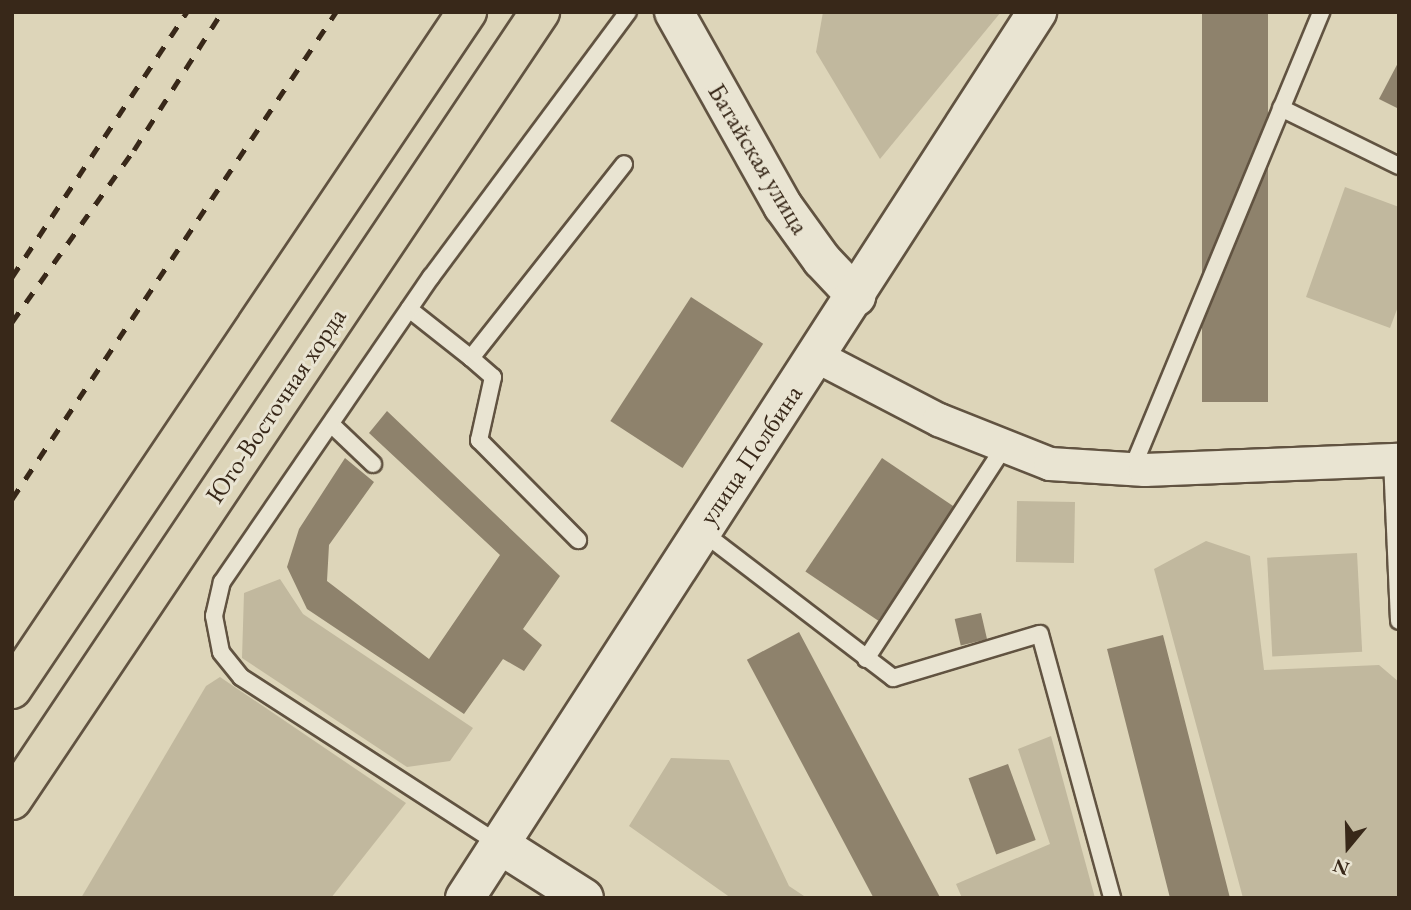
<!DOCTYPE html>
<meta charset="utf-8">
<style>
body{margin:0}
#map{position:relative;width:1411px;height:910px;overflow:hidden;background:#ddd5b9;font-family:"EB Garamond",serif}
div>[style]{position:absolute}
.green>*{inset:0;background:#c1b89e;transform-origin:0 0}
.building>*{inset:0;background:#8e826c;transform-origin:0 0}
.roads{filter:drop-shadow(2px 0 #615341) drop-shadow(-2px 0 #615341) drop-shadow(0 2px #615341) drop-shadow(0 -2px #615341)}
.lane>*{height:16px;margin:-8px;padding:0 8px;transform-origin:8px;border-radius:8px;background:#e9e4d2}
.street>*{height:32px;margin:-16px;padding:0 16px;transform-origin:16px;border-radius:16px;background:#e9e4d2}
.secondary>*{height:38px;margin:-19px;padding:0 19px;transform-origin:19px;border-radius:19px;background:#e9e4d2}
.primary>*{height:38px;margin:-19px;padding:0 19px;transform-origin:19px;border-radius:19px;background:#ddd5b9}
.rail>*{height:5px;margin-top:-2.5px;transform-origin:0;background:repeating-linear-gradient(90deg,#382819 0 12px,transparent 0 24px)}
span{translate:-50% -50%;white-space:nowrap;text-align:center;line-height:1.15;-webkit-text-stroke:6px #e9e4d2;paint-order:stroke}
.street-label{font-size:26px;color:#382819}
.frame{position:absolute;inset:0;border:14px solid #382819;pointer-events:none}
.north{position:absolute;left:1313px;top:812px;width:70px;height:70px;-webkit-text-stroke:5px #e9e4d2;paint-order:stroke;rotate:199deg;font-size:19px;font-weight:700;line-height:28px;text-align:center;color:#382819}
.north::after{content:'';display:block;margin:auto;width:24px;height:32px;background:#382819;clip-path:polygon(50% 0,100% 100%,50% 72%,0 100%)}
</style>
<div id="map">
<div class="green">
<i style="clip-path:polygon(823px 12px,1001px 12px,880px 159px,816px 52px)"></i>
<i style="clip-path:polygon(1345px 187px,1399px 207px,1399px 304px,1390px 328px,1306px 297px)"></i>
<i style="left:1017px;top:501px;width:58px;height:61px;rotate:1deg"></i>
<i style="clip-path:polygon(1206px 541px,1250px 556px,1264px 670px,1379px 665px,1399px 682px,1399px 898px,1243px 898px,1154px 569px)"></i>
<i style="left:1357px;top:553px;width:99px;height:90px;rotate:87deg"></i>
<i style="clip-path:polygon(280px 579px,303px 614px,473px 728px,450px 761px,407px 767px,242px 658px,244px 593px)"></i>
<i style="clip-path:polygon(220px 677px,406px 803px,331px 898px,81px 898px,206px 686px)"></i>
<i style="clip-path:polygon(1051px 736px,1095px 898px,962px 898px,956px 884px,1050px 844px,1018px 749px)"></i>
<i style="clip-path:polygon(671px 758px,729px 760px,789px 886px,807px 898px,731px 898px,629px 826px)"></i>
</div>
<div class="building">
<i style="left:1202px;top:12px;width:66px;height:390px"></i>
<i style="clip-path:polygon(1399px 61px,1399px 109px,1379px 99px)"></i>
<i style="left:691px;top:297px;width:86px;height:148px;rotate:33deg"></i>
<i style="clip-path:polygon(387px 411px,560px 576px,523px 629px,542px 645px,524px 671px,503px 659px,464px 714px,307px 609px,287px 567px,299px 529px,345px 458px,374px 482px,329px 545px,327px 581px,429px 659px,500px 555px,369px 433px)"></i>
<i style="left:882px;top:458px;width:88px;height:137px;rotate:34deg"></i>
<i style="left:981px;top:613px;width:27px;height:27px;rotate:77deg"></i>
<i style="left:799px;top:632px;width:300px;height:59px;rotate:62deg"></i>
<i style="clip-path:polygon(1163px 635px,1230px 898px,1170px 898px,1142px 787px,1107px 649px)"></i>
<i style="left:1008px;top:764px;width:81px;height:42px;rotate:70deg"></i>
</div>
<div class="roads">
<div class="lane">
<i style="left:1281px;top:108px;width:131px;rotate:26.2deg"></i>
<i style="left:409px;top:309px;width:79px;rotate:38.3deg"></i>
<i style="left:471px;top:358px;width:247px;rotate:-51.7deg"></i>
<i style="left:471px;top:358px;width:29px;rotate:41deg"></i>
<i style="left:493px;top:377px;width:65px;rotate:102.5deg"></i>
<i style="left:479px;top:440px;width:141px;rotate:45.3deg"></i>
<i style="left:331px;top:424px;width:58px;rotate:43.6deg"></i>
<i style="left:1392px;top:460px;width:161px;rotate:87.5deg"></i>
<i style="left:1132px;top:469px;width:495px;rotate:-67.5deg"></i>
<i style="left:701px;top:531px;width:242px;rotate:37.4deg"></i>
<i style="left:893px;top:678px;width:153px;rotate:-16.7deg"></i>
<i style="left:1040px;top:634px;width:274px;rotate:74.7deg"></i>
<i style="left:866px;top:659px;width:251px;rotate:-56.9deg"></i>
<i style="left:499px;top:844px;width:307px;rotate:-147.1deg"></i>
<i style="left:241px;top:677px;width:32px;rotate:-129deg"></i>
<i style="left:221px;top:652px;width:37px;rotate:-101deg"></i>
<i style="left:214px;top:616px;width:35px;rotate:-77deg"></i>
<i style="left:222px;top:582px;width:370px;rotate:-55.6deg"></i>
<i style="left:431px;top:277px;width:330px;rotate:-53.4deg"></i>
</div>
<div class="street">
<i style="left:816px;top:356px;width:139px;rotate:27.5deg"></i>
<i style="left:939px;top:420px;width:119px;rotate:21.6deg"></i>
<i style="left:1050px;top:464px;width:95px;rotate:3.6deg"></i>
<i style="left:1145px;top:470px;width:254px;rotate:-2.3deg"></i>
</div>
<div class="secondary">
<i style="left:674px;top:12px;width:223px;rotate:60.7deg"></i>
<i style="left:783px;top:206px;width:67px;rotate:54.2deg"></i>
<i style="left:822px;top:260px;width:50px;rotate:46.6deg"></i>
<i style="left:502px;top:846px;width:97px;rotate:32.4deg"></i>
<i style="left:465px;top:898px;width:1055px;rotate:-57.15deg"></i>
</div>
<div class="primary">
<i style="left:12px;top:689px;width:816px;rotate:-56.1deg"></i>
<i style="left:12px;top:800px;width:949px;rotate:-56.18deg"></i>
</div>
</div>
<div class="rail">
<i style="left:12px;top:277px;width:318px;rotate:-56.6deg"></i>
<i style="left:12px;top:322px;width:211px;rotate:-54.7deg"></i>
<i style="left:134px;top:150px;width:164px;rotate:-57.5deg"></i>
<i style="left:12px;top:499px;width:585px;rotate:-56.36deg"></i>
</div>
<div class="street-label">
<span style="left:758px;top:159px;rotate:59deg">Батайская улица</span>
<span style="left:276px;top:406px;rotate:-56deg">Юго-Восточная хорда</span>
<span style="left:751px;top:455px;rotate:-56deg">улица Полбина</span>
</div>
<div class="frame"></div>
<div class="north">N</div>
</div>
